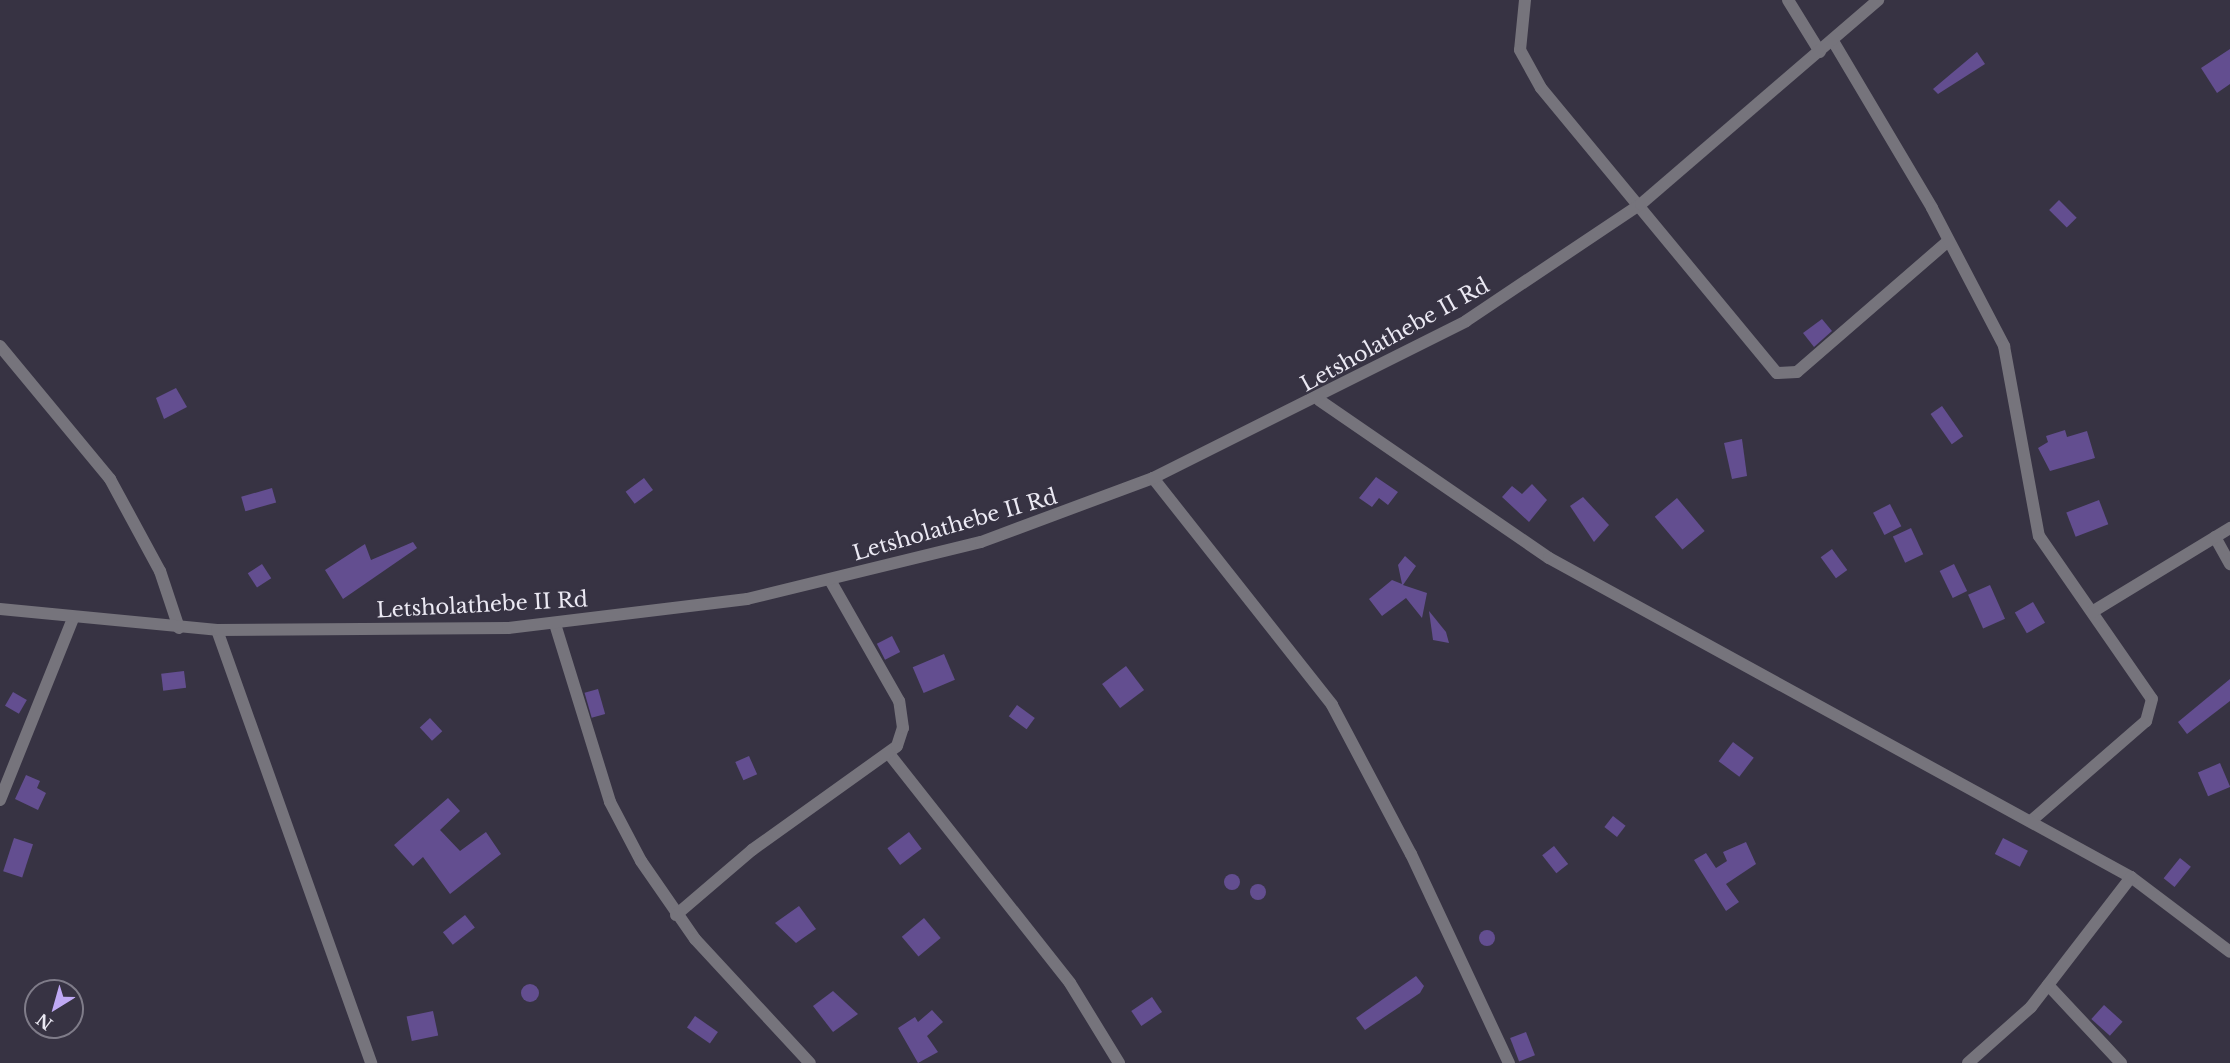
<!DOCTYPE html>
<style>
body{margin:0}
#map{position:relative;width:2230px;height:1063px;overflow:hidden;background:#373343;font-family:"Libre Baskerville",serif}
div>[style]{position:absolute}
.building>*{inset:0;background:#634e90;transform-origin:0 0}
.round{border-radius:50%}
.minor>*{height:12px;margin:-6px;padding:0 6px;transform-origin:6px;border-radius:6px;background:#76747c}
.tertiary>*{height:12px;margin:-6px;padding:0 6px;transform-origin:6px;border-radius:6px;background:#76747c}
span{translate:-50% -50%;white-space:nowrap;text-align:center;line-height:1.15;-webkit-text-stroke:4.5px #373343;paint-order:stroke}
.street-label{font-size:21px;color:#ebe9f3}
.north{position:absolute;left:24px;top:979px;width:60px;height:60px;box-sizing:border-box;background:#373343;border:2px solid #7f7c89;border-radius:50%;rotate:217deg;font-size:16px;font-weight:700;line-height:24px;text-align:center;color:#ebe9f3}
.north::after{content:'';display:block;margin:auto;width:21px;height:27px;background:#bfa9f4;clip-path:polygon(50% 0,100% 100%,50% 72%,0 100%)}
</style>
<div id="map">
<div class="building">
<i style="clip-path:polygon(2230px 49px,2230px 84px,2217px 93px,2201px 68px)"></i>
<i style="clip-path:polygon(1977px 52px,1985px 64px,1938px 94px,1933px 89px)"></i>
<i style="left:2059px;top:200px;width:25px;height:14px;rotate:45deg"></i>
<i style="clip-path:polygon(1822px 319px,1832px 331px,1814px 347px,1803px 333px)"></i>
<i style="clip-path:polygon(176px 388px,187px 407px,164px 419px,156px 398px)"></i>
<i style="left:1942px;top:406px;width:37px;height:14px;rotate:55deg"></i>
<i style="clip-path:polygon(2065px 430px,2067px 437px,2087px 431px,2095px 458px,2050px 471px,2038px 448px,2048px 442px,2046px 436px)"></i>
<i style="clip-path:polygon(1742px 439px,1747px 476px,1732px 479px,1724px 443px)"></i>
<i style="clip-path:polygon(1376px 477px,1398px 492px,1388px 505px,1379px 498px,1372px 507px,1359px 498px)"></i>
<i style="left:644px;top:478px;width:15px;height:23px;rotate:53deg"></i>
<i style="clip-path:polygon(1532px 484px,1547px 500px,1529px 522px,1502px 497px,1512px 486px,1522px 494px)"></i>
<i style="left:272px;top:488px;width:15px;height:32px;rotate:74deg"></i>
<i style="clip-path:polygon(1583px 497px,1609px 525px,1594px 542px,1570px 506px)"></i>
<i style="left:1677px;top:498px;width:43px;height:29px;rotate:50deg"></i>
<i style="left:2099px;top:500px;width:26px;height:35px;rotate:69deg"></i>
<i style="left:1890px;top:504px;width:25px;height:19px;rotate:63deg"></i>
<i style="left:1911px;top:528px;width:29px;height:20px;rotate:65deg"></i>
<i style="clip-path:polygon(413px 542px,417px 548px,343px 599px,325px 570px,365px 544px,371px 560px)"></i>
<i style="left:1832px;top:549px;width:26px;height:14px;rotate:54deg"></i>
<i style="clip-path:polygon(1405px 556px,1416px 566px,1403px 585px,1427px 593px,1422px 618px,1406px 598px,1382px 616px,1369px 599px,1392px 580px,1402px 584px,1398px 565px)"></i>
<i style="left:262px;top:564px;width:17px;height:17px;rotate:57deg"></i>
<i style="left:1954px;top:564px;width:30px;height:16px;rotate:64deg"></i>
<i style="left:1990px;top:585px;width:37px;height:24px;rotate:66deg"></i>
<i style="left:2033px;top:602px;width:24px;height:21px;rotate:60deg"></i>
<i style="clip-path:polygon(1429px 611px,1446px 632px,1449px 643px,1433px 640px)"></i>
<i style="left:892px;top:636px;width:18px;height:17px;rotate:63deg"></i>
<i style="left:944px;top:654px;width:28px;height:34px;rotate:67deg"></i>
<i style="left:1126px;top:666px;width:30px;height:30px;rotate:53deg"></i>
<i style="left:184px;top:671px;width:17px;height:23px;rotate:83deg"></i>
<i style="clip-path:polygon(2230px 679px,2230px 701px,2187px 734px,2178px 722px)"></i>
<i style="left:598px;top:689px;width:26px;height:14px;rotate:74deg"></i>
<i style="left:13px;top:692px;width:16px;height:16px;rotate:30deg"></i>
<i style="left:1017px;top:705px;width:22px;height:14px;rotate:36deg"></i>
<i style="left:430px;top:718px;width:18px;height:14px;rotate:47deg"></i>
<i style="left:1733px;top:742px;width:26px;height:24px;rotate:37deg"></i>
<i style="left:749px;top:756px;width:20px;height:15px;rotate:66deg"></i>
<i style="left:2220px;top:763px;width:26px;height:24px;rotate:67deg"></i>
<i style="clip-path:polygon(26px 775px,40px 781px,37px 788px,46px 793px,38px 810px,15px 799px)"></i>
<i style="clip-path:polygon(448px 798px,460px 811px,440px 830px,460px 851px,486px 832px,501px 854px,450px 894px,423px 857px,413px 866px,394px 845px)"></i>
<i style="left:1613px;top:816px;width:16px;height:14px;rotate:38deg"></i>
<i style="left:909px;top:832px;width:21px;height:27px;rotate:53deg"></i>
<i style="left:14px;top:838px;width:20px;height:35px;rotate:18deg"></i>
<i style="left:2003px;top:838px;width:28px;height:18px;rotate:27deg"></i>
<i style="clip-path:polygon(1746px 842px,1756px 864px,1726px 884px,1739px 902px,1726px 911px,1694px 860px,1706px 853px,1716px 868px,1727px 861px,1723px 852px)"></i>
<i style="left:1554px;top:846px;width:23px;height:15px;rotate:52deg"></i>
<i style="left:2180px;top:858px;width:14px;height:26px;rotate:39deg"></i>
<i class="round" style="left:1224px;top:874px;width:16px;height:16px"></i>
<i class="round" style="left:1250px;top:884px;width:16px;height:16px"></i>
<i style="clip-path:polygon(799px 906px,816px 929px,796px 943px,775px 923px)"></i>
<i style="left:465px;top:915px;width:16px;height:28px;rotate:52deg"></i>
<i style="left:924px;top:918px;width:26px;height:29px;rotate:50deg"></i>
<i class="round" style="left:1479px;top:930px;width:16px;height:16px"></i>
<i style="clip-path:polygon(1416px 976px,1424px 986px,1420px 993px,1365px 1030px,1356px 1018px)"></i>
<i class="round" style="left:521px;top:984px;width:18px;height:18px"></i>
<i style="clip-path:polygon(833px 991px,858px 1014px,833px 1032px,813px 1006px)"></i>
<i style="left:1152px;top:997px;width:18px;height:25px;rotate:56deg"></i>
<i style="left:2104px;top:1005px;width:25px;height:19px;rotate:42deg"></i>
<i style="clip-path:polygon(932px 1010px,943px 1022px,927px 1036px,938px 1052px,918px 1063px,898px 1028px,915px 1017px,918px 1022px)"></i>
<i style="left:433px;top:1011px;width:25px;height:27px;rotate:78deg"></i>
<i style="left:695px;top:1016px;width:28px;height:14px;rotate:35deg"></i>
<i style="left:1526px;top:1032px;width:25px;height:17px;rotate:69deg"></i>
</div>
<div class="minor">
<i style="left:1525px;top:0;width:50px;rotate:95.7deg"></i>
<i style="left:1520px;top:50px;width:43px;rotate:61.1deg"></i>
<i style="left:1541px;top:88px;width:370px;rotate:50.4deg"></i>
<i style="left:1777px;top:373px;width:20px;rotate:-3deg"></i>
<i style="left:1797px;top:372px;width:200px;rotate:-40.9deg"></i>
<i style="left:1788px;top:0;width:61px;rotate:58.4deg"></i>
<i style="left:1833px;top:41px;width:194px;rotate:59.3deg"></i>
<i style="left:1932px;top:208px;width:156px;rotate:62.4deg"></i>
<i style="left:2004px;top:346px;width:193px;rotate:79.6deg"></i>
<i style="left:2039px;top:536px;width:198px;rotate:55.3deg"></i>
<i style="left:2152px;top:699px;width:23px;rotate:105deg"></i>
<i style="left:2146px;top:721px;width:151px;rotate:139deg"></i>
<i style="left:0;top:346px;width:173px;rotate:50.4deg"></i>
<i style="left:110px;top:479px;width:105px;rotate:61.5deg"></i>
<i style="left:160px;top:571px;width:60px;rotate:71.6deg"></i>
<i style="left:1319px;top:400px;width:279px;rotate:34.5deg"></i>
<i style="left:1549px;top:558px;width:664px;rotate:28.73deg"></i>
<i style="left:2131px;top:877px;width:124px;rotate:37.1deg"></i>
<i style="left:1153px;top:478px;width:289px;rotate:51.7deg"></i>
<i style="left:1332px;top:705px;width:169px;rotate:62.1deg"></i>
<i style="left:1411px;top:854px;width:231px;rotate:64.9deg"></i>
<i style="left:2215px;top:537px;width:31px;rotate:61deg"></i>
<i style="left:2092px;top:612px;width:162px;rotate:-31.3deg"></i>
<i style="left:555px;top:624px;width:186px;rotate:72.8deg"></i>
<i style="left:610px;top:802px;width:67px;rotate:62.3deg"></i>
<i style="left:641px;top:861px;width:95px;rotate:55.3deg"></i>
<i style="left:695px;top:939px;width:169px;rotate:47.2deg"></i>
<i style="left:217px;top:630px;width:460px;rotate:70.4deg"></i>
<i style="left:890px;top:755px;width:290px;rotate:51.7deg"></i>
<i style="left:1070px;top:983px;width:94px;rotate:58.5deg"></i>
<i style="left:0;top:800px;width:196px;rotate:-68.1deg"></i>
<i style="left:676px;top:915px;width:100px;rotate:-40.5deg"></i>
<i style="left:752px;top:850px;width:178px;rotate:-35.6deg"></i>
<i style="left:897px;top:746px;width:19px;rotate:-72deg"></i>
<i style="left:903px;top:728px;width:27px;rotate:-98deg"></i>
<i style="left:899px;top:701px;width:139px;rotate:-119.7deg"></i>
<i style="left:2048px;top:985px;width:107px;rotate:46.9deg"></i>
<i style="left:1968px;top:1063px;width:84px;rotate:-41.6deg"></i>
<i style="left:2031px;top:1007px;width:164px;rotate:-52.4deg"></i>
</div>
<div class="tertiary">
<i style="left:0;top:609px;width:218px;rotate:5.5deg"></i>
<i style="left:217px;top:630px;width:291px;rotate:-0.4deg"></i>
<i style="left:508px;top:628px;width:241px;rotate:-6.9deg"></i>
<i style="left:747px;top:599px;width:241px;rotate:-13.7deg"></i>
<i style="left:981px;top:542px;width:184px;rotate:-20.4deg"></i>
<i style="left:1153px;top:478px;width:350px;rotate:-26.6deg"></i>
<i style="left:1466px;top:321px;width:211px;rotate:-33.8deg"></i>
<i style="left:1641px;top:204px;width:313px;rotate:-40.7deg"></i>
</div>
<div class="street-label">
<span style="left:1395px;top:335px;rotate:-29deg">Letsholathebe II Rd</span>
<span style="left:955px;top:525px;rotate:-16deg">Letsholathebe II Rd</span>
<span style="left:482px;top:605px;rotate:-3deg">Letsholathebe II Rd</span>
</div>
<div class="north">N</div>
</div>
